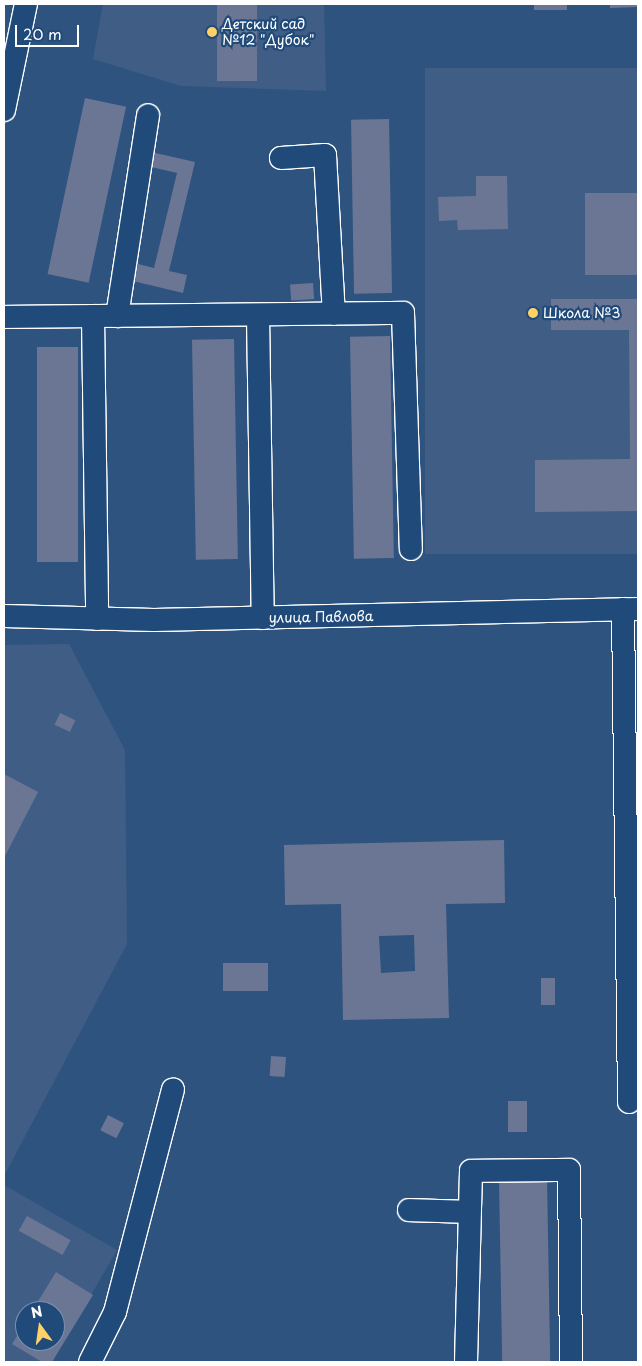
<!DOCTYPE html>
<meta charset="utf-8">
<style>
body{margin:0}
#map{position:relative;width:642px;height:1366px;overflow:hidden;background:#2e537f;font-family:"Playpen Sans",sans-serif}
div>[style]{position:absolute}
.built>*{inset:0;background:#405e85;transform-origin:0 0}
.building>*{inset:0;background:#6b7694;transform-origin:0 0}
.roads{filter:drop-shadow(1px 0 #fff) drop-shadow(-1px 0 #fff) drop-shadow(0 1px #fff) drop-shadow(0 -1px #fff)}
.minor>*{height:22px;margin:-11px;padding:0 11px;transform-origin:11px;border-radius:11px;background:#1f4a7a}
.dots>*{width:14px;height:14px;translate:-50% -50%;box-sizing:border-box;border:2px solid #1f4a7a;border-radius:50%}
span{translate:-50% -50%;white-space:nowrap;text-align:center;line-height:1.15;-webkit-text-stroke:4.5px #1f4a7a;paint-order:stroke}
.poi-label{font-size:14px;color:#fff}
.left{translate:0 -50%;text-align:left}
.street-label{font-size:14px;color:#fff}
.frame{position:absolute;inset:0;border:5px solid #fff;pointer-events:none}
.north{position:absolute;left:15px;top:1301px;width:50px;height:50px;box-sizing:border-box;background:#1f4a7a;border:1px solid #7992af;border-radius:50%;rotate:346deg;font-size:14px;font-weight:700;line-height:20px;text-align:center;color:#fff}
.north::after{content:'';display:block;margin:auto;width:18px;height:22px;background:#ffd166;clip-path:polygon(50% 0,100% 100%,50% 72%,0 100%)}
.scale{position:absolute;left:15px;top:25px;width:64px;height:22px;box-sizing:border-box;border:2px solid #fff;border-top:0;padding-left:6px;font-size:15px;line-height:18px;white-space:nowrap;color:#fff;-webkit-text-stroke:4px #1f4a7a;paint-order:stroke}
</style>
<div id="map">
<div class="built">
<i style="clip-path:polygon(103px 4px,324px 4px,326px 91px,181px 86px,93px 59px)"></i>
<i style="left:638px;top:68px;width:486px;height:213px;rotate:90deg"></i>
<i style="clip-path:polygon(69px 644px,125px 750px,127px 944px,4px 1176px,4px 645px)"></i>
<i style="clip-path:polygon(evenodd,4px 1185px,117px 1250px,52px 1362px,4px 1362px,4px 1185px,25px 1311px,55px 1311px,55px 1341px,25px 1341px,25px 1311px)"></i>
</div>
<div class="building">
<i style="left:217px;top:4px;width:40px;height:77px"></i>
<i style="left:534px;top:4px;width:33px;height:6px"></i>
<i style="clip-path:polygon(610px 4px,638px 4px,638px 7px,610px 8px)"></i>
<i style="left:85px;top:98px;width:42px;height:180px;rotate:12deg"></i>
<i style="left:389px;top:119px;width:174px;height:38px;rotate:89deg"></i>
<i style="clip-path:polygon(151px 152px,195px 162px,169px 271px,187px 275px,183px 293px,133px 281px,138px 264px,154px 268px,177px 173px,147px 166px)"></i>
<i style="clip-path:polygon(476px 176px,507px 176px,508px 229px,458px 230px,457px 220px,439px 221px,438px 197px,476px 196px)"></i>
<i style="left:638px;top:193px;width:82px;height:53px;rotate:90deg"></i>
<i style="left:313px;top:283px;width:16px;height:23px;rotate:86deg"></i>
<i style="clip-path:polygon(551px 299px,638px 299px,638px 511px,535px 512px,535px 460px,630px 459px,629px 330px,551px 330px)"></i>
<i style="left:390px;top:336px;width:222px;height:40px;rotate:89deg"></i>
<i style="left:234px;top:339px;width:220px;height:42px;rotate:89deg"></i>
<i style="left:78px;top:347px;width:215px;height:41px;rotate:90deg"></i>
<i style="left:60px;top:713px;width:17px;height:13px;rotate:25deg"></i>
<i style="clip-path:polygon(4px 774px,38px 792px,4px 858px)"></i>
<i style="clip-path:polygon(evenodd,504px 840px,505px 903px,446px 904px,449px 1018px,343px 1020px,341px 904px,285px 905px,284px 845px,504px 840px,414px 935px,415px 971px,381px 973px,379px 936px,414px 935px)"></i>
<i style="left:223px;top:963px;width:45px;height:28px"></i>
<i style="left:541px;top:978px;width:14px;height:27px"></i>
<i style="left:271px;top:1056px;width:15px;height:20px;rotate:4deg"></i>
<i style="left:527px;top:1101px;width:31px;height:19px;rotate:90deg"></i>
<i style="left:108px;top:1115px;width:18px;height:17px;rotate:27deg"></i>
<i style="left:547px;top:1178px;width:184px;height:48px;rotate:89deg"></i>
<i style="left:27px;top:1216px;width:50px;height:17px;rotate:29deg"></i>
<i style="clip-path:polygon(56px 1272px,93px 1295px,52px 1362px,42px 1362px,12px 1344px,25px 1323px,25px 1341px,55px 1341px,55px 1311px,32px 1311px)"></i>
</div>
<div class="roads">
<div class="minor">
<i style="left:4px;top:110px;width:108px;rotate:-78.3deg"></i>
<i style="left:281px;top:158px;width:44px;rotate:-3.9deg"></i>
<i style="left:325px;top:155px;width:159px;rotate:86.8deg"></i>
<i style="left:258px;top:315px;width:303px;rotate:89.1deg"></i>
<i style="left:93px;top:316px;width:303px;rotate:89.2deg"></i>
<i style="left:117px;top:316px;width:203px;rotate:-81.2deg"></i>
<i style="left:4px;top:317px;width:399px;rotate:-0.6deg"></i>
<i style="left:403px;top:313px;width:236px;rotate:88.1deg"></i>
<i style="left:623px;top:609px;width:493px;rotate:89.3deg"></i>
<i style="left:4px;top:616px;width:150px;rotate:1.5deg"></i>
<i style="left:154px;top:620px;width:484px;rotate:-1.3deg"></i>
<i style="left:409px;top:1210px;width:60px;rotate:1.9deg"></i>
<i style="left:90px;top:1362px;width:56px;rotate:-63.4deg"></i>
<i style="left:115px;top:1312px;width:230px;rotate:-75.4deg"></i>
<i style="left:466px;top:1362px;width:191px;rotate:-88.5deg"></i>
<i style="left:471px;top:1171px;width:98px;rotate:-0.6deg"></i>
<i style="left:569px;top:1170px;width:192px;rotate:89.4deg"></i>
</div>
</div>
<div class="dots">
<i style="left:212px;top:32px;background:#ffd166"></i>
<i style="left:533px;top:313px;background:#ffd166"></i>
</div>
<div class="poi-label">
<span class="left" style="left:222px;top:32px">Детский сад<br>№12 "Дубок"</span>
<span class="left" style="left:543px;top:313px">Школа №3</span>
</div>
<div class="street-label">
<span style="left:321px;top:617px;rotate:-1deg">улица Павлова</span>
</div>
<div class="frame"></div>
<div class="north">N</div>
<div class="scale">20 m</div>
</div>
